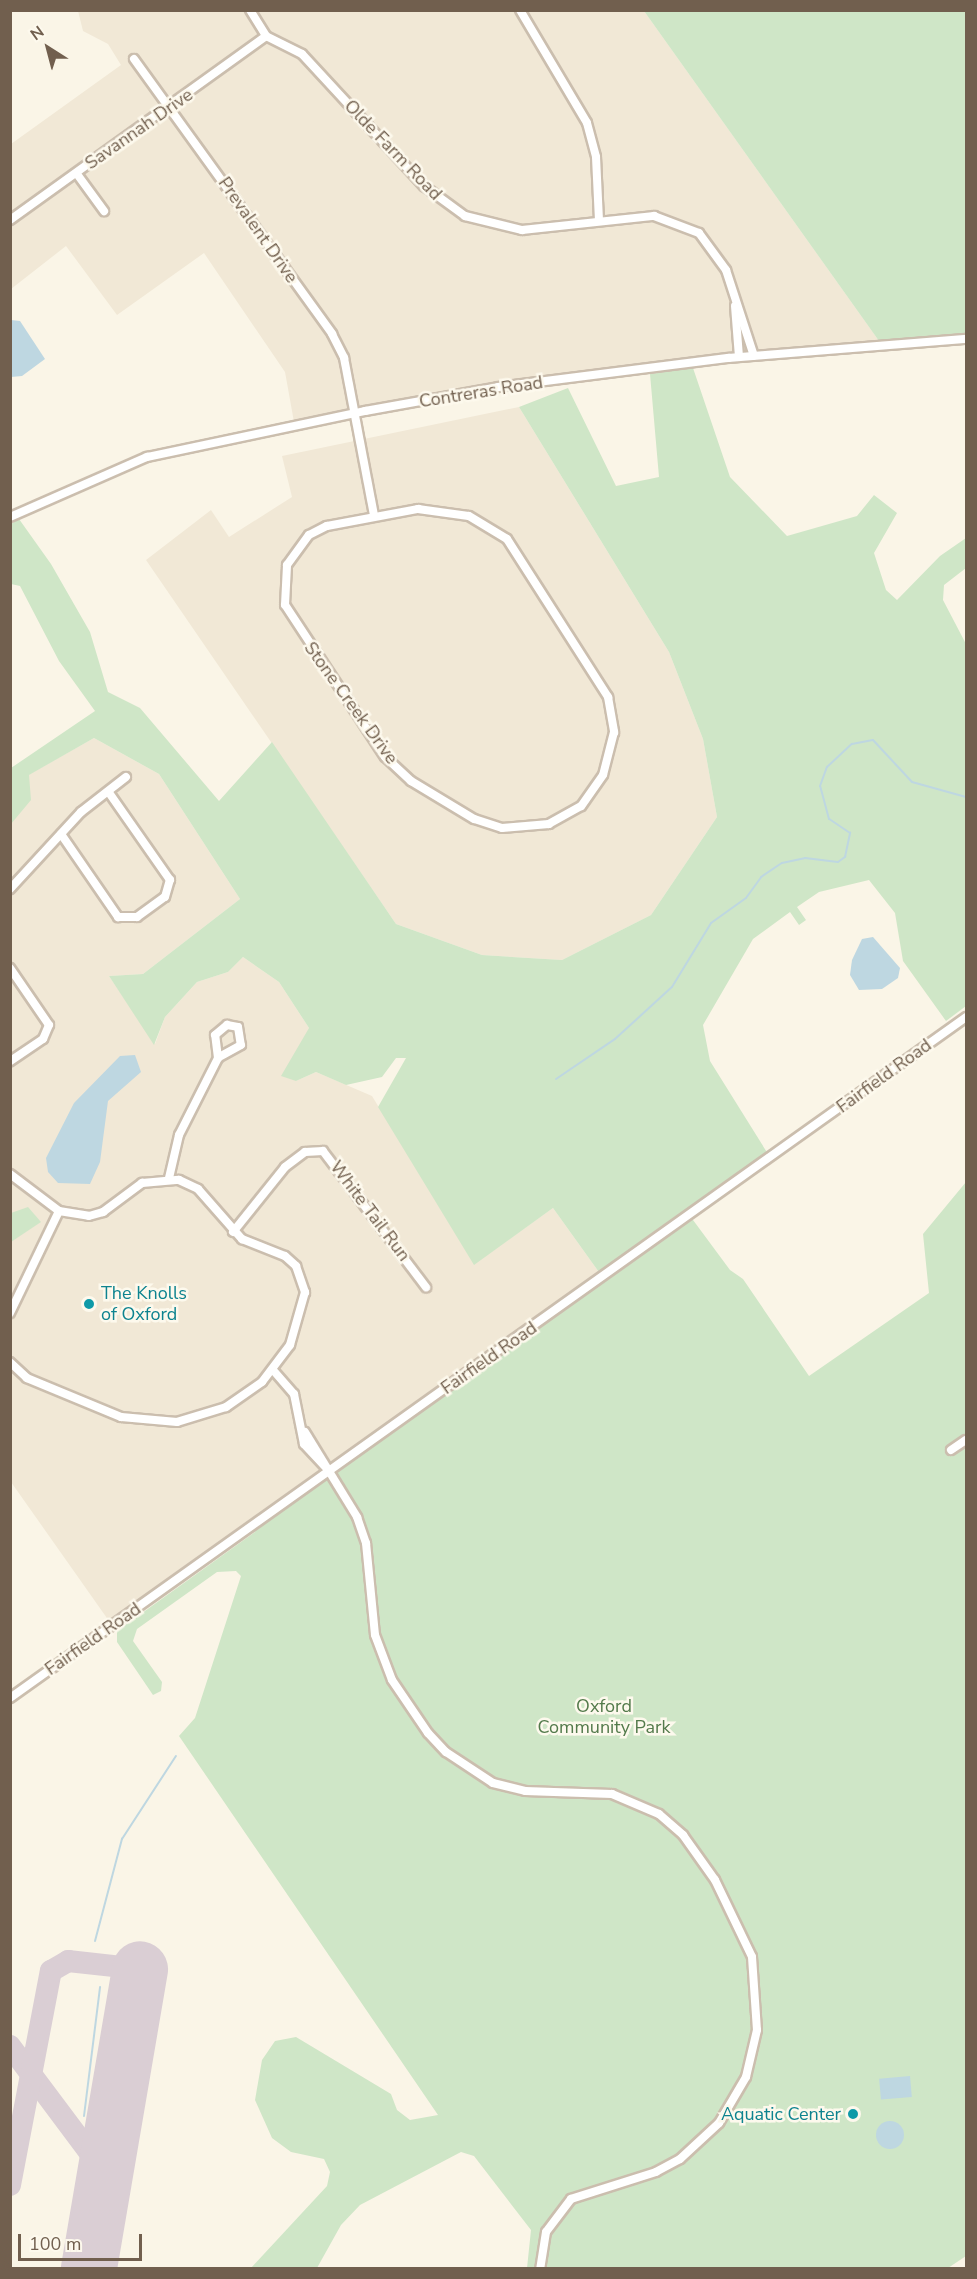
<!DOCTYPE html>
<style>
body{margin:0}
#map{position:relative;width:977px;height:2279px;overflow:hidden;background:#faf5e7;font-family:"Nunito Sans",sans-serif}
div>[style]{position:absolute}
.residential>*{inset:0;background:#f1e8d6}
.green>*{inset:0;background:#cfe6c7}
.water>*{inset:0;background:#bed7e1;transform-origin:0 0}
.round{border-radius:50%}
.stream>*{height:2px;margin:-1px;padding:0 1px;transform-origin:1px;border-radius:1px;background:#bed7e1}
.taxiway>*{height:22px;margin:-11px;padding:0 11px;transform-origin:11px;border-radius:11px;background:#daced4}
.runway>*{height:56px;margin:-28px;padding:0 28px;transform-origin:28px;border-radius:28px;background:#daced4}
.roads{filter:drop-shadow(2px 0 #cbbeae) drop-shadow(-2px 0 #cbbeae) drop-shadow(0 2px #cbbeae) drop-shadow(0 -2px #cbbeae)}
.minor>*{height:8px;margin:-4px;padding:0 4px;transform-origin:4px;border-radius:4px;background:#fff}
.dots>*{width:16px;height:16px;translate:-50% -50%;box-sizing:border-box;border:3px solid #fdf9ed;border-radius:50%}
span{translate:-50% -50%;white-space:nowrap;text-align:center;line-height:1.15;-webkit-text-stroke:5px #fdf9ed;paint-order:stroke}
.street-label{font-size:18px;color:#715f4e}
.culture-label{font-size:18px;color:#0d838f}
.left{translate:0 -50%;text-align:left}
.right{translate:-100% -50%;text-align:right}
.park-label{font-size:18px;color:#537a4b}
.frame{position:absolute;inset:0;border:12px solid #715f4e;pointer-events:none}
.north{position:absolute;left:18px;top:18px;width:60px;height:60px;-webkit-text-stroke:4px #fdf9ed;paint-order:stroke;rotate:324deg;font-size:16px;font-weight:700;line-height:24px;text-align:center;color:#715f4e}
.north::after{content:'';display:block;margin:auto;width:21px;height:27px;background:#715f4e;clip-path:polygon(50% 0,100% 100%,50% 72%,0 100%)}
.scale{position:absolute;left:18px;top:2234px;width:124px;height:27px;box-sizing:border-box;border:3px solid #715f4e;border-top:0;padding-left:8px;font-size:18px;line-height:21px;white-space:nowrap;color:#715f4e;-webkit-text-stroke:4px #fdf9ed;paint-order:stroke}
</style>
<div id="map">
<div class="residential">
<i style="clip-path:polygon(78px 11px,644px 11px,879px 341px,488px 385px,294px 422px,285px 372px,204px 253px,117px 315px,66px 246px,11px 289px,11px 144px,121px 65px,108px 44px,83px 31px)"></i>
<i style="clip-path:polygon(519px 407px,669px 652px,703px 739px,717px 817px,651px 915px,562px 960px,482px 955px,396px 924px,146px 560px,211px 510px,229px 537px,292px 497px,282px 456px)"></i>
<i style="clip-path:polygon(94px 738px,159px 774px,240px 899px,143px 974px,109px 976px,155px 1044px,165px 1017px,197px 982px,228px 972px,243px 957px,279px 982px,309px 1028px,296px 1081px,316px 1072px,372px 1096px,474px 1264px,553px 1208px,601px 1275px,109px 1621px,11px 1482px,10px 824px,30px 800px,28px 775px)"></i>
</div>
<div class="green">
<i style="clip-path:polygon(644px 11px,966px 11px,966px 335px,879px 341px)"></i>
<i style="clip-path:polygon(693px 368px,730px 477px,787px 536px,857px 516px,874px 495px,897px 513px,874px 553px,886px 590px,897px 600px,940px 556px,966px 538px,966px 568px,944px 585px,943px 600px,966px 644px,966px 1006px,946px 1021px,903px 961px,895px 913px,869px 880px,819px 892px,797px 907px,806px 920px,799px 925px,790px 912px,753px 939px,703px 1025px,710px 1061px,768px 1154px,601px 1275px,553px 1208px,474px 1265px,378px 1107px,406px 1058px,396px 1058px,382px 1077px,346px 1085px,316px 1072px,296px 1081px,281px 1076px,309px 1028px,279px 982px,243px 957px,228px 972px,197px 982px,165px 1017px,154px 1045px,109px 976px,143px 974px,240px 899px,159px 774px,94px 738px,29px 775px,31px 800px,11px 824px,11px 768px,95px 711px,59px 661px,20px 586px,11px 584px,11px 524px,19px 519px,51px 564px,90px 632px,108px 692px,140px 708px,219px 801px,272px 742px,396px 924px,482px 955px,562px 960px,651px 915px,717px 817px,703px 739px,669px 652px,519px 407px,568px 388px,616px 486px,659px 477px,650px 374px)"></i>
<i style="clip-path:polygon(966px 1182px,966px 2256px,948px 2268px,527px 2268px,531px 2230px,474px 2156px,461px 2152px,360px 2205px,341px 2225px,317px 2268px,251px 2268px,327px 2186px,330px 2172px,324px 2159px,291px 2152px,272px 2138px,255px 2100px,262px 2060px,275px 2041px,296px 2037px,391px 2094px,397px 2110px,410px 2120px,438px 2115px,179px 1736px,195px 1718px,241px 1576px,236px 1571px,217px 1572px,137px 1629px,133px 1641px,162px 1682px,161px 1691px,153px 1695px,117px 1642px,117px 1631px,255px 1532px,259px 1521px,685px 1219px,693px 1220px,730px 1270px,743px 1279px,809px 1376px,929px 1293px,923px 1234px)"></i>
<i style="clip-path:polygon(28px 1207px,41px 1222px,11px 1242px,11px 1213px)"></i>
</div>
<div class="water">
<i style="clip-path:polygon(11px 320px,20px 321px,45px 359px,22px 376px,11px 377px)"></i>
<i style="clip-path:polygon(873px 937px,900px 968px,898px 978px,882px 989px,859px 990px,850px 975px,852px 960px,862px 939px)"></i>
<i style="clip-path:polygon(135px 1055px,141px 1072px,108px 1101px,100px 1162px,90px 1184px,58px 1183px,48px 1172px,46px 1158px,74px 1103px,120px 1056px)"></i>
<i style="left:910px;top:2076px;width:21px;height:31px;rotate:85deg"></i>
<i class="round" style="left:876px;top:2121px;width:28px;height:28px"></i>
</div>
<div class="stream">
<i style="left:556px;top:1079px;width:71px;rotate:-34.1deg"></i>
<i style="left:615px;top:1039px;width:77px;rotate:-42.4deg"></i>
<i style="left:672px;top:987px;width:75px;rotate:-58.6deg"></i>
<i style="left:711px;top:923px;width:43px;rotate:-35.5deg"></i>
<i style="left:746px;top:898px;width:26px;rotate:-54deg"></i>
<i style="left:761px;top:877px;width:25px;rotate:-34deg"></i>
<i style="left:782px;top:863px;width:24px;rotate:-12deg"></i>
<i style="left:805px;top:858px;width:33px;rotate:7deg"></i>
<i style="left:838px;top:862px;width:9px;rotate:-36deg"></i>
<i style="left:845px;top:857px;width:25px;rotate:-78deg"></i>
<i style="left:850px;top:833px;width:25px;rotate:-146deg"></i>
<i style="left:829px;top:819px;width:34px;rotate:-105deg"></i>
<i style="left:820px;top:786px;width:20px;rotate:-70deg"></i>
<i style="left:827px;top:767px;width:34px;rotate:-43deg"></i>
<i style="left:852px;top:744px;width:21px;rotate:-11deg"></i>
<i style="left:873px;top:740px;width:57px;rotate:47.1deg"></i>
<i style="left:912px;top:782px;width:56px;rotate:15.5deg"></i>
<i style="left:95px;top:1941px;width:106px;rotate:-75.2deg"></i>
<i style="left:122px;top:1839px;width:99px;rotate:-57deg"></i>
<i style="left:84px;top:2116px;width:130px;rotate:-82.9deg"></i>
</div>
<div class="taxiway">
<i style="left:10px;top:2046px;width:159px;rotate:53.2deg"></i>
<i style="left:10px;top:2185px;width:218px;rotate:-79.2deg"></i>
<i style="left:51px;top:1971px;width:20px;rotate:-30deg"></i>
<i style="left:68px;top:1961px;width:72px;rotate:6.3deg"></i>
</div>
<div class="runway">
<i style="left:89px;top:2268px;width:303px;rotate:-80.3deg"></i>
</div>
<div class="roads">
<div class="minor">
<i style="left:250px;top:10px;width:31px;rotate:58deg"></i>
<i style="left:266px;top:36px;width:40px;rotate:26.6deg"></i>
<i style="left:302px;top:54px;width:180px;rotate:47.3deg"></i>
<i style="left:424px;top:186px;width:51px;rotate:36.2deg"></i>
<i style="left:465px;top:216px;width:59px;rotate:13.8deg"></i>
<i style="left:522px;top:230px;width:133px;rotate:-6.1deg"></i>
<i style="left:654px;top:216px;width:48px;rotate:20.7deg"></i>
<i style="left:699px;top:233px;width:46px;rotate:53.9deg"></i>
<i style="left:726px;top:270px;width:90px;rotate:72deg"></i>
<i style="left:520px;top:10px;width:131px;rotate:59.3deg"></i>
<i style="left:587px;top:123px;width:35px;rotate:75deg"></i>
<i style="left:596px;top:157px;width:64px;rotate:87.3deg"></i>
<i style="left:134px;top:59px;width:339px;rotate:54.2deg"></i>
<i style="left:332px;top:334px;width:27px;rotate:63deg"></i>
<i style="left:344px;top:358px;width:160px;rotate:79.2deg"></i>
<i style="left:77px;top:174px;width:46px;rotate:53.9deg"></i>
<i style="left:10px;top:220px;width:315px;rotate:-35.7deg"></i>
<i style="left:735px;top:306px;width:51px;rotate:85.5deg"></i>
<i style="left:418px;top:509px;width:51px;rotate:7.8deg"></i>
<i style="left:469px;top:516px;width:44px;rotate:31.2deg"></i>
<i style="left:507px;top:539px;width:188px;rotate:57.4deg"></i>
<i style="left:608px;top:697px;width:36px;rotate:80deg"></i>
<i style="left:614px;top:732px;width:44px;rotate:104.3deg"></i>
<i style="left:603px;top:775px;width:38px;rotate:125deg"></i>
<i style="left:581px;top:806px;width:37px;rotate:151deg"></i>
<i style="left:549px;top:824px;width:47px;rotate:175.1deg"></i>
<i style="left:502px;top:828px;width:29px;rotate:-162deg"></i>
<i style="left:474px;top:819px;width:74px;rotate:-148.9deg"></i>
<i style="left:411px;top:781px;width:35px;rotate:-137deg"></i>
<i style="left:385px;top:757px;width:182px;rotate:-123.3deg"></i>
<i style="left:285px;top:605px;width:40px;rotate:-87.1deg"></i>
<i style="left:287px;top:565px;width:37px;rotate:-54deg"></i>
<i style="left:309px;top:535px;width:20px;rotate:-27deg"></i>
<i style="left:327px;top:526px;width:93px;rotate:-10.6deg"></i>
<i style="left:10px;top:517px;width:150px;rotate:-23.7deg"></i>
<i style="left:147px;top:457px;width:223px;rotate:-11.9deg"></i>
<i style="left:365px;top:411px;width:135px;rotate:-10.2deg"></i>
<i style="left:498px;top:387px;width:233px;rotate:-7.2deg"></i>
<i style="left:729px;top:358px;width:238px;rotate:-4.6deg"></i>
<i style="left:61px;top:834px;width:101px;rotate:55.5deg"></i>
<i style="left:118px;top:917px;width:19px"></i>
<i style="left:137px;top:917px;width:34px;rotate:-36deg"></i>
<i style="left:165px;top:897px;width:18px;rotate:-74deg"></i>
<i style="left:170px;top:880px;width:108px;rotate:-124.9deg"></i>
<i style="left:10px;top:889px;width:105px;rotate:-47.3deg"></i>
<i style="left:81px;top:812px;width:57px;rotate:-37.9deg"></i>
<i style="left:10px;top:968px;width:69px;rotate:55.6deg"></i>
<i style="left:49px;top:1025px;width:15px;rotate:113deg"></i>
<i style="left:43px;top:1039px;width:40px;rotate:146deg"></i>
<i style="left:10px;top:1174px;width:61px;rotate:37.1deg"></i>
<i style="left:59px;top:1211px;width:30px;rotate:9deg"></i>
<i style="left:89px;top:1216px;width:15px;rotate:-16deg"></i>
<i style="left:103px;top:1212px;width:49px;rotate:-36.6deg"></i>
<i style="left:142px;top:1183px;width:37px;rotate:-5deg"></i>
<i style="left:179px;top:1180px;width:21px;rotate:25deg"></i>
<i style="left:198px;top:1189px;width:67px;rotate:48.7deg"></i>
<i style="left:242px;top:1239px;width:46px;rotate:21.6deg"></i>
<i style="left:285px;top:1256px;width:15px;rotate:42deg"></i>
<i style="left:296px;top:1266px;width:28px;rotate:71deg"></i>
<i style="left:305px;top:1292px;width:55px;rotate:105.8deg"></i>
<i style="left:290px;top:1345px;width:46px;rotate:127.1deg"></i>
<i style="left:262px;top:1382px;width:44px;rotate:145.2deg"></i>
<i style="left:226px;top:1407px;width:51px;rotate:163deg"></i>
<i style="left:177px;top:1422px;width:56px;rotate:-174.9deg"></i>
<i style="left:121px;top:1417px;width:102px;rotate:-157.5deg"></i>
<i style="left:27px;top:1378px;width:23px;rotate:-137deg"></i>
<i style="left:169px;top:1178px;width:44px;rotate:-76.9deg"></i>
<i style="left:179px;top:1135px;width:86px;rotate:-63.1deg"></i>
<i style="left:218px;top:1058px;width:23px;rotate:-97deg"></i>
<i style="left:215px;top:1035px;width:16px;rotate:-40deg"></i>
<i style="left:227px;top:1025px;width:11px;rotate:10deg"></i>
<i style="left:238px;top:1027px;width:18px;rotate:81deg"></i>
<i style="left:241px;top:1045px;width:26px;rotate:151deg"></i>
<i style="left:233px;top:1232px;width:83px;rotate:-51.3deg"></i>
<i style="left:285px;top:1167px;width:25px;rotate:-37deg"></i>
<i style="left:305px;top:1152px;width:18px;rotate:-3deg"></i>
<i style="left:323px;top:1151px;width:171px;rotate:52.9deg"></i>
<i style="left:10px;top:1313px;width:113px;rotate:-64.3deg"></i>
<i style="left:273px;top:1370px;width:32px;rotate:49deg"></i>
<i style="left:294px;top:1394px;width:51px;rotate:78.7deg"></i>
<i style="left:304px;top:1444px;width:37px;rotate:47deg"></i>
<i style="left:305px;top:1432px;width:100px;rotate:58.5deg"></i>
<i style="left:357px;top:1517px;width:28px;rotate:71deg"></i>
<i style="left:366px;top:1543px;width:92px;rotate:84.4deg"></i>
<i style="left:375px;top:1635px;width:48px;rotate:69.3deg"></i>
<i style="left:392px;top:1680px;width:64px;rotate:55.8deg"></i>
<i style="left:428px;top:1733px;width:26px;rotate:47deg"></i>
<i style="left:446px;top:1752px;width:56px;rotate:33.4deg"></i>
<i style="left:493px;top:1783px;width:33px;rotate:14deg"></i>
<i style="left:525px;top:1791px;width:87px;rotate:2deg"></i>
<i style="left:612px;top:1794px;width:51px;rotate:23.1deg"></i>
<i style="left:659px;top:1814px;width:32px;rotate:41deg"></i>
<i style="left:683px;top:1835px;width:55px;rotate:54.6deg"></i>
<i style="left:715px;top:1880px;width:85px;rotate:64.3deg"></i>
<i style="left:752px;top:1957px;width:73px;rotate:86.1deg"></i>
<i style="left:757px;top:2030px;width:48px;rotate:103.2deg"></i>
<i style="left:746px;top:2077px;width:53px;rotate:120.4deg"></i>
<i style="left:719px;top:2123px;width:53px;rotate:137.3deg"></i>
<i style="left:680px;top:2159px;width:27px;rotate:152deg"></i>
<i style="left:656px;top:2172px;width:89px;rotate:162.4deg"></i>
<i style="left:571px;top:2199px;width:41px;rotate:127.1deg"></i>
<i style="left:546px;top:2232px;width:36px;rotate:99deg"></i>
<i style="left:951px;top:1450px;width:18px;rotate:-34deg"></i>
<i style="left:10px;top:1698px;width:1174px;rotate:-35.46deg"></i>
</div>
</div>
<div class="dots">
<i style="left:89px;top:1304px;background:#0f9aa8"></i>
<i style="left:853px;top:2114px;background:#0f9aa8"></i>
</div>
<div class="street-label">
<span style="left:139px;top:129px;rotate:-35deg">Savannah Drive</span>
<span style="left:393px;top:150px;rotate:46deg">Olde Farm Road</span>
<span style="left:258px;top:230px;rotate:55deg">Prevalent Drive</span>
<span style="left:481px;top:392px;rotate:-9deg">Contreras Road</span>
<span style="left:351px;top:703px;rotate:54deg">Stone Creek Drive</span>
<span style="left:884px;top:1076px;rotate:-36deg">Fairfield Road</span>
<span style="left:370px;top:1211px;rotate:53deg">White Tail Run</span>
<span style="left:489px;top:1358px;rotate:-35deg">Fairfield Road</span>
<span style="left:93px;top:1639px;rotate:-35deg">Fairfield Road</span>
</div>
<div class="culture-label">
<span class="left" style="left:101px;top:1304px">The Knolls<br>of Oxford</span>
<span class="right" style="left:841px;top:2114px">Aquatic Center</span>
</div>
<div class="park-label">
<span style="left:604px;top:1717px">Oxford<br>Community Park</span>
</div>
<div class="frame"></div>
<div class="north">N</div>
<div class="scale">100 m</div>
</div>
